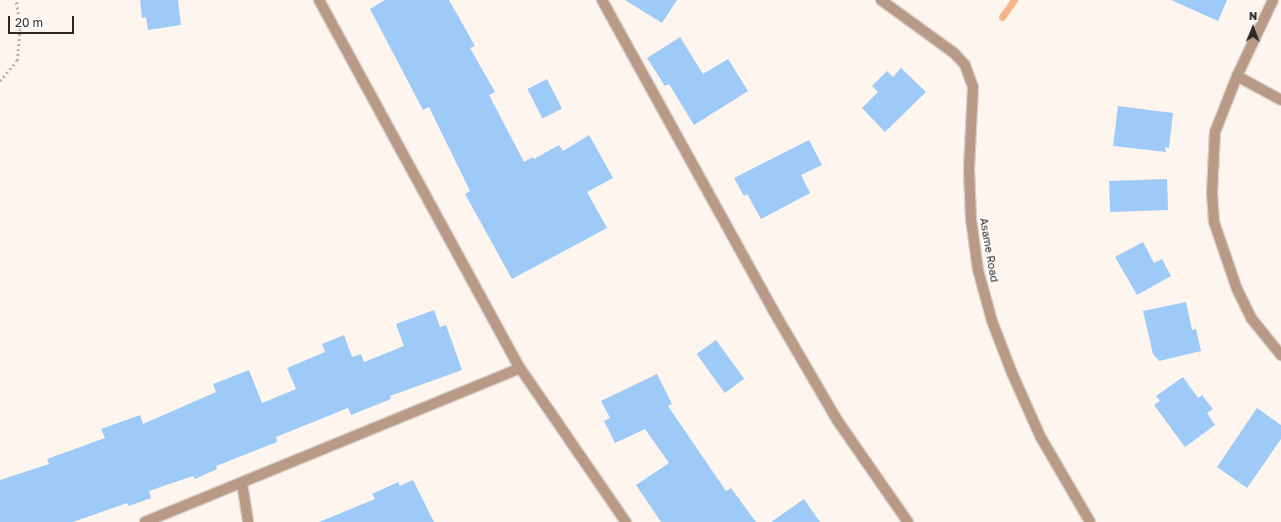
<!DOCTYPE html>
<style>
body{margin:0}
#map{position:relative;width:1281px;height:522px;overflow:hidden;background:#fef5ef;font-family:"Golos Text",sans-serif}
div>[style]{position:absolute}
.stream>*{height:7px;margin:-3.5px;padding:0 3.5px;transform-origin:3.5px;border-radius:3.5px;background:#f8b588}
.building>*{inset:0;background:#9ecaf7;transform-origin:0 0}
.path>*{height:2.5px;margin-top:-1.25px;transform-origin:0;background:repeating-linear-gradient(90deg,#b9b0aa 0 2px,transparent 0 5px)}
.roads{filter:drop-shadow(1px 0 #d9d0ca) drop-shadow(-1px 0 #d9d0ca) drop-shadow(0 1px #d9d0ca) drop-shadow(0 -1px #d9d0ca)}
.minor>*{height:10px;margin:-5px;padding:0 5px;transform-origin:5px;border-radius:5px;background:#b89a87}
span{translate:-50% -50%;white-space:nowrap;text-align:center;line-height:1.15;-webkit-text-stroke:3px #fff;paint-order:stroke}
.street-label{font-size:11px;color:#2f2722}
.north{position:absolute;left:1233px;top:8px;width:40px;height:40px;-webkit-text-stroke:3px #fff;paint-order:stroke;rotate:1deg;font-size:11px;font-weight:700;line-height:16px;text-align:center;color:#2f2722}
.north::after{content:'';display:block;margin:auto;width:14px;height:18px;background:#2f2722;clip-path:polygon(50% 0,100% 100%,50% 72%,0 100%)}
.scale{position:absolute;left:8px;top:16px;width:66px;height:18px;box-sizing:border-box;border:2px solid #2f2722;border-top:0;padding-left:5px;font-size:12px;line-height:14px;white-space:nowrap;color:#2f2722;-webkit-text-stroke:3px #fff;paint-order:stroke}
</style>
<div id="map">
<div class="stream">
<i style="left:1002px;top:17px;width:21px;rotate:-55deg"></i>
</div>
<div class="building">
<i style="clip-path:polygon(140px 0,178px 0,181px 25px,148px 30px,146px 17px,142px 18px)"></i>
<i style="clip-path:polygon(385px 0,449px 0,475px 46px,470px 48px,495px 92px,489px 95px,524px 162px,533px 157px,534px 159px,559px 145px,563px 151px,589px 135px,613px 178px,587px 192px,607px 228px,512px 279px,465px 194px,470px 191px,429px 107px,423px 110px,370px 9px)"></i>
<i style="clip-path:polygon(625px 0,677px 0,662px 23px)"></i>
<i style="clip-path:polygon(1171px 0,1227px 0,1218px 21px)"></i>
<i style="clip-path:polygon(680px 37px,703px 74px,728px 59px,748px 91px,694px 125px,669px 84px,665px 86px,647px 58px)"></i>
<i style="clip-path:polygon(901px 68px,926px 92px,885px 132px,862px 108px,878px 92px,872px 86px,887px 71px,893px 77px)"></i>
<i style="left:547px;top:79px;width:33px;height:22px;rotate:63deg"></i>
<i style="clip-path:polygon(1118px 106px,1173px 113px,1169px 148px,1165px 147px,1166px 152px,1113px 146px)"></i>
<i style="clip-path:polygon(809px 140px,822px 165px,801px 175px,810px 193px,761px 219px,747px 194px,744px 196px,734px 178px)"></i>
<i style="left:1167px;top:179px;width:31px;height:58px;rotate:88deg"></i>
<i style="clip-path:polygon(1143px 242px,1154px 263px,1162px 259px,1171px 276px,1137px 295px,1115px 257px)"></i>
<i style="clip-path:polygon(1186px 302px,1192px 330px,1196px 329px,1201px 351px,1159px 361px,1153px 354px,1143px 311px)"></i>
<i style="clip-path:polygon(434px 310px,440px 327px,446px 325px,462px 370px,390px 396px,391px 399px,351px 415px,348px 408px,276px 437px,277px 442px,216px 466px,217px 469px,195px 479px,193px 476px,149px 491px,151px 498px,129px 506px,127px 503px,73px 522px,0 522px,0 480px,49px 464px,47px 459px,105px 438px,101px 429px,140px 415px,143px 424px,216px 392px,213px 384px,249px 370px,262px 403px,296px 389px,287px 368px,325px 352px,322px 344px,344px 335px,352px 357px,361px 354px,364px 362px,404px 346px,396px 324px)"></i>
<i style="left:716px;top:340px;width:48px;height:24px;rotate:54deg"></i>
<i style="clip-path:polygon(657px 374px,672px 404px,668px 406px,726px 491px,731px 488px,756px 522px,661px 522px,636px 485px,669px 463px,645px 429px,615px 443px,604px 421px,610px 418px,601px 401px)"></i>
<i style="clip-path:polygon(1183px 377px,1198px 398px,1202px 395px,1213px 409px,1207px 413px,1215px 425px,1185px 447px,1154px 405px,1160px 401px,1156px 396px)"></i>
<i style="clip-path:polygon(1257px 408px,1281px 425px,1281px 439px,1247px 488px,1217px 467px)"></i>
<i style="clip-path:polygon(413px 480px,434px 522px,319px 522px,375px 499px,372px 494px,398px 482px,400px 486px)"></i>
<i style="clip-path:polygon(804px 499px,820px 522px,771px 522px)"></i>
</div>
<div class="path">
<i style="left:0;top:81px;width:26px;rotate:-50deg"></i>
<i style="left:17px;top:61px;width:32px;rotate:-85deg"></i>
<i style="left:20px;top:29px;width:29px;rotate:-98deg"></i>
</div>
<div class="roads">
<div class="minor">
<i style="left:319px;top:0;width:419px;rotate:61.4deg"></i>
<i style="left:520px;top:368px;width:187px;rotate:55.5deg"></i>
<i style="left:602px;top:0;width:354px;rotate:61.1deg"></i>
<i style="left:773px;top:310px;width:127px;rotate:59.8deg"></i>
<i style="left:837px;top:420px;width:124px;rotate:55.2deg"></i>
<i style="left:881px;top:0;width:90px;rotate:36deg"></i>
<i style="left:954px;top:53px;width:16px;rotate:47deg"></i>
<i style="left:965px;top:65px;width:23px;rotate:70deg"></i>
<i style="left:973px;top:87px;width:82px;rotate:92.8deg"></i>
<i style="left:969px;top:169px;width:50px;rotate:87.7deg"></i>
<i style="left:971px;top:219px;width:51px;rotate:82.2deg"></i>
<i style="left:978px;top:270px;width:53px;rotate:74.6deg"></i>
<i style="left:992px;top:321px;width:56px;rotate:69deg"></i>
<i style="left:1012px;top:373px;width:69px;rotate:66deg"></i>
<i style="left:1040px;top:436px;width:99px;rotate:59.8deg"></i>
<i style="left:1273px;top:0;width:84px;rotate:115.3deg"></i>
<i style="left:1237px;top:76px;width:60px;rotate:111.4deg"></i>
<i style="left:1215px;top:132px;width:61px;rotate:92.8deg"></i>
<i style="left:1212px;top:193px;width:29px;rotate:86deg"></i>
<i style="left:1214px;top:222px;width:71px;rotate:71.1deg"></i>
<i style="left:1237px;top:289px;width:32px;rotate:64deg"></i>
<i style="left:1251px;top:318px;width:48px;rotate:51deg"></i>
<i style="left:1237px;top:76px;width:50px;rotate:28.6deg"></i>
<i style="left:242px;top:483px;width:39px;rotate:81deg"></i>
<i style="left:145px;top:522px;width:405px;rotate:-22.3deg"></i>
</div>
</div>
<div class="street-label">
<span style="left:989px;top:250px;rotate:80deg">Asame Road</span>
</div>
<div class="north">N</div>
<div class="scale">20 m</div>
</div>
